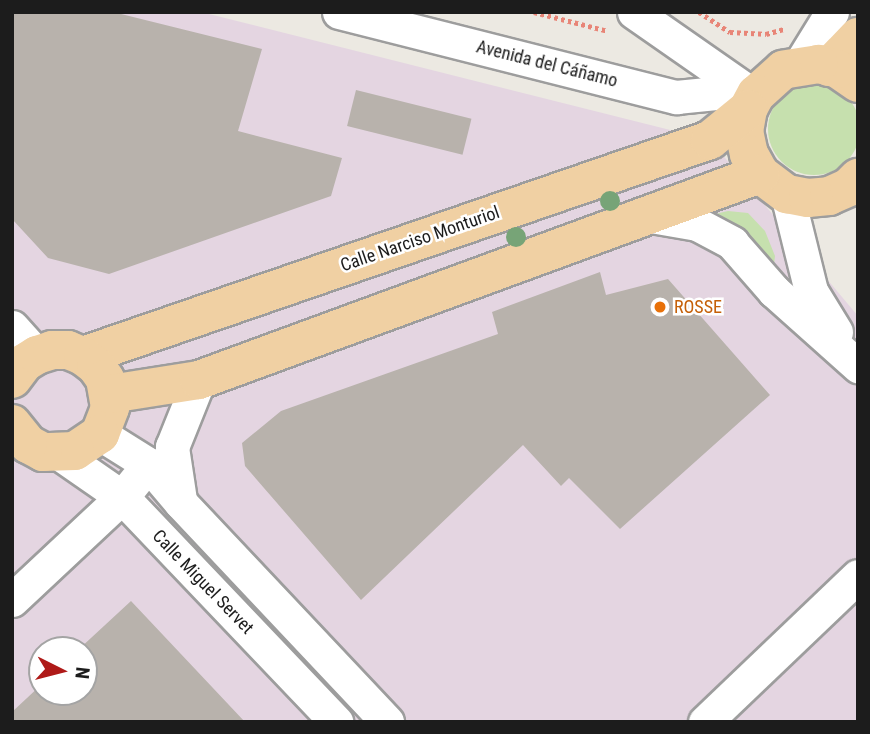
<!DOCTYPE html>
<meta charset="utf-8">
<style>
body{margin:0}
#map{position:relative;width:870px;height:734px;overflow:hidden;background:#ece9e2;font-family:"Roboto Condensed",sans-serif}
div>[style]{position:absolute}
.industrial>*{inset:0;background:#e4d5e1}
.grass>*{inset:0;background:#c6e0ae}
.round{border-radius:50%}
.building>*{inset:0;background:#b8b2ac;transform-origin:0 0}
.path>*{height:4.5px;margin-top:-2.25px;transform-origin:0;background:repeating-linear-gradient(90deg,#e88577 0 3.5px,transparent 0 7px)}
.roads{filter:drop-shadow(2px 0 #9d9d9d) drop-shadow(-2px 0 #9d9d9d) drop-shadow(0 2px #9d9d9d) drop-shadow(0 -2px #9d9d9d)}
.minor>*{height:33px;margin:-16.5px;padding:0 16.5px;transform-origin:16.5px;border-radius:16.5px;background:#fff}
.major>*{height:38px;margin:-19px;padding:0 19px;transform-origin:19px;border-radius:19px;background:#f0d0a3}
.trees>*{width:20px;height:20px;margin:-10px;border-radius:50%;background:#77a477}
.dots>*{width:19px;height:19px;translate:-50% -50%;box-sizing:border-box;border:4px solid #fff;border-radius:50%}
span{translate:-50% -50%;white-space:nowrap;text-align:center;line-height:1.15;-webkit-text-stroke:5px #fff;paint-order:stroke}
.street-label{font-size:18px;color:#1c1c1c}
.food-label{font-size:18px;color:#c56008}
.left{translate:0 -50%;text-align:left}
.frame{position:absolute;inset:0;border:14px solid #1c1c1c;pointer-events:none}
.north{position:absolute;left:28px;top:636px;width:70px;height:70px;box-sizing:border-box;background:#fff;border:2px solid #a4a4a4;border-radius:50%;rotate:96deg;font-size:19px;font-weight:700;line-height:28px;text-align:center;color:#1c1c1c}
.north::after{content:'';display:block;margin:auto;width:24px;height:32px;background:#af1a18;clip-path:polygon(50% 0,100% 100%,50% 72%,0 100%)}
</style>
<div id="map">
<div class="industrial">
<i style="clip-path:polygon(evenodd,12px 12px,201px 12px,710px 140px,858px 316px,858px 722px,12px 722px,12px 12px,42px 650px,84px 650px,84px 692px,42px 692px,42px 650px)"></i>
</div>
<div class="grass">
<i class="round" style="left:768px;top:83px;width:92px;height:92px"></i>
<i style="clip-path:polygon(728px 211px,748px 213px,765px 231px,775px 256px,773px 273px,711px 215px)"></i>
</div>
<div class="building">
<i style="clip-path:polygon(12px 12px,113px 12px,262px 49px,238px 131px,342px 158px,331px 196px,109px 274px,48px 258px,12px 219px)"></i>
<i style="left:356px;top:90px;width:119px;height:37px;rotate:14deg"></i>
<i style="clip-path:polygon(600px 272px,606px 295px,668px 279px,770px 395px,620px 529px,569px 478px,561px 486px,523px 445px,361px 600px,245px 466px,242px 443px,281px 411px,498px 334px,492px 312px)"></i>
<i style="clip-path:polygon(131px 601px,245px 722px,12px 722px,12px 712px,42px 684px,42px 692px,84px 692px,84px 650px,78px 650px)"></i>
</div>
<div class="path">
<i style="left:534px;top:12px;width:76px;rotate:14.4deg"></i>
<i style="left:699px;top:12px;width:37px;rotate:33deg"></i>
<i style="left:730px;top:32px;width:36px;rotate:3deg"></i>
<i style="left:766px;top:34px;width:18px;rotate:-16deg"></i>
</div>
<div class="roads">
<div class="minor">
<i style="left:339px;top:12px;width:348px;rotate:14.2deg"></i>
<i style="left:676px;top:97px;width:70px;rotate:-5.7deg"></i>
<i style="left:746px;top:90px;width:11px;rotate:22deg"></i>
<i style="left:634px;top:12px;width:136px;rotate:34.9deg"></i>
<i style="left:800px;top:64px;width:61px;rotate:-58.4deg"></i>
<i style="left:787px;top:194px;width:100px;rotate:76.1deg"></i>
<i style="left:811px;top:291px;width:48px;rotate:58.6deg"></i>
<i style="left:651px;top:216px;width:47px;rotate:9.9deg"></i>
<i style="left:697px;top:224px;width:40px;rotate:28deg"></i>
<i style="left:732px;top:243px;width:64px;rotate:48.8deg"></i>
<i style="left:774px;top:291px;width:113px;rotate:41.8deg"></i>
<i style="left:12px;top:327px;width:38px;rotate:48deg"></i>
<i style="left:100px;top:434px;width:57px;rotate:32deg"></i>
<i style="left:148px;top:464px;width:50px;rotate:49.9deg"></i>
<i style="left:180px;top:502px;width:302px;rotate:46.7deg"></i>
<i style="left:60px;top:454px;width:75px;rotate:34.7deg"></i>
<i style="left:122px;top:497px;width:311px;rotate:46.4deg"></i>
<i style="left:180px;top:500px;width:54px;rotate:-98.6deg"></i>
<i style="left:172px;top:447px;width:72px;rotate:-68.1deg"></i>
<i style="left:12px;top:600px;width:151px;rotate:-43.1deg"></i>
<i style="left:122px;top:497px;width:22px;rotate:-51deg"></i>
<i style="left:705px;top:722px;width:211px;rotate:-43.7deg"></i>
</div>
<div class="major">
<i style="left:829px;top:67px;width:42px;rotate:-46deg"></i>
<i style="left:858px;top:83px;width:24px;rotate:-145deg"></i>
<i style="left:838px;top:69px;width:20px;rotate:-165deg"></i>
<i style="left:819px;top:64px;width:36px;rotate:171deg"></i>
<i style="left:783px;top:70px;width:36px;rotate:138deg"></i>
<i style="left:756px;top:94px;width:17px;rotate:118deg"></i>
<i style="left:748px;top:109px;width:22px;rotate:100deg"></i>
<i style="left:744px;top:131px;width:24px;rotate:78deg"></i>
<i style="left:749px;top:154px;width:23px;rotate:61deg"></i>
<i style="left:760px;top:174px;width:34px;rotate:37deg"></i>
<i style="left:787px;top:194px;width:21px;rotate:11deg"></i>
<i style="left:808px;top:198px;width:21px;rotate:-5deg"></i>
<i style="left:829px;top:196px;width:22px;rotate:-24deg"></i>
<i style="left:849px;top:187px;width:13px;rotate:-45deg"></i>
<i style="left:83px;top:356px;width:663px;rotate:-19.01deg"></i>
<i style="left:710px;top:140px;width:49px;rotate:-39.2deg"></i>
<i style="left:12px;top:379px;width:20px;rotate:-53deg"></i>
<i style="left:24px;top:363px;width:15px;rotate:-32deg"></i>
<i style="left:37px;top:355px;width:16px;rotate:-18deg"></i>
<i style="left:52px;top:350px;width:16px"></i>
<i style="left:68px;top:350px;width:16px;rotate:22deg"></i>
<i style="left:83px;top:356px;width:16px;rotate:38deg"></i>
<i style="left:96px;top:366px;width:16px;rotate:55deg"></i>
<i style="left:105px;top:379px;width:29px;rotate:80deg"></i>
<i style="left:110px;top:408px;width:28px;rotate:111deg"></i>
<i style="left:100px;top:434px;width:30px;rotate:146deg"></i>
<i style="left:75px;top:451px;width:32px;rotate:178deg"></i>
<i style="left:43px;top:452px;width:17px;rotate:-152deg"></i>
<i style="left:28px;top:444px;width:26px;rotate:-129deg"></i>
<i style="left:110px;top:394px;width:90px;rotate:-8.9deg"></i>
<i style="left:199px;top:380px;width:598px;rotate:-20.16deg"></i>
</div>
</div>
<div class="trees">
<i style="left:610px;top:201px"></i>
<i style="left:516px;top:237px"></i>
</div>
<div class="dots">
<i style="left:660px;top:307px;background:#e8710a"></i>
</div>
<div class="street-label">
<span style="left:547px;top:64px;rotate:14deg">Avenida del Cáñamo</span>
<span style="left:420px;top:239px;rotate:-19deg">Calle Narciso Monturiol</span>
<span style="left:203px;top:582px;rotate:46deg">Calle Miguel Servet</span>
</div>
<div class="food-label">
<span class="left" style="left:674px;top:307px">ROSSE</span>
</div>
<div class="frame"></div>
<div class="north">N</div>
</div>
